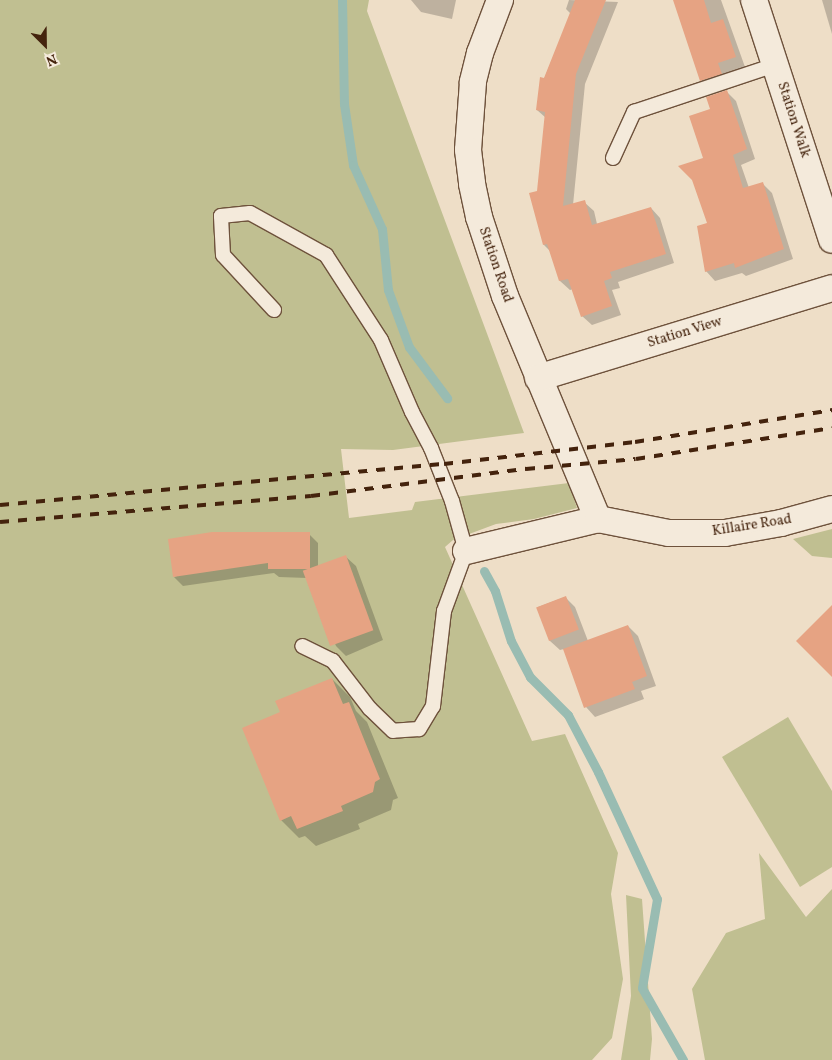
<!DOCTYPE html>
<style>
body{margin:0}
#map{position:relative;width:832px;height:1060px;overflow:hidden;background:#eedec7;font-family:Vollkorn,serif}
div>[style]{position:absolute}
.green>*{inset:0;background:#c0bf91}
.shadow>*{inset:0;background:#0003}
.stream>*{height:9px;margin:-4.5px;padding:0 4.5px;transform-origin:4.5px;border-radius:4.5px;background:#99bcb2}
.building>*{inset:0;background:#e6a383;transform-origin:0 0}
.roads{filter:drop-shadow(1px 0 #6e523c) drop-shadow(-1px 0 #6e523c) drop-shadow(0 1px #6e523c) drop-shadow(0 -1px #6e523c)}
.lane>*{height:14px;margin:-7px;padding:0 7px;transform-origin:7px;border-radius:7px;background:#f4eadb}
.street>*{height:26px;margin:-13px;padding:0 13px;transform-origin:13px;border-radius:13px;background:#f4eadb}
.rail>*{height:4px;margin-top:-2px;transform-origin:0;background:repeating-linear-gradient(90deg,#44230d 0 9px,transparent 0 18px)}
span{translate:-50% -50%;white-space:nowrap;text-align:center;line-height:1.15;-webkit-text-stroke:4.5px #f4eadb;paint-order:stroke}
.street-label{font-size:14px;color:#44230d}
.north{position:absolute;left:20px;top:20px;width:50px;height:50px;-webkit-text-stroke:4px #f4eadb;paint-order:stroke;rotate:157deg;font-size:14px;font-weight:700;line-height:20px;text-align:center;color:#44230d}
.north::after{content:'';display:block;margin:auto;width:18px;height:22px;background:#44230d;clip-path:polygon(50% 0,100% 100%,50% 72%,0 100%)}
</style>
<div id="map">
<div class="green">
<i style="clip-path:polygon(0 0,369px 0,367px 11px,524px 433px,393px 450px,341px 449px,349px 518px,412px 510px,415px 502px,569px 483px,577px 508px,534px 519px,496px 524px,453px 540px,445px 547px,532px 741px,565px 734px,618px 853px,611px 894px,623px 979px,612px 1038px,592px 1060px,0 1060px)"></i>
<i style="clip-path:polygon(832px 529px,832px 558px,812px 556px,793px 539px)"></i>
<i style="clip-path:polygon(788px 717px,832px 791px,832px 867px,800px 887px,722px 757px)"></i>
<i style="clip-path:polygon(759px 853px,806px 917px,832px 889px,832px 1060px,705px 1060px,692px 989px,726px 933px,765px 919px)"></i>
<i style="clip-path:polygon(626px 895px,642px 899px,652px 1039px,650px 1060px,621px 1060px,631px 996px)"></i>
</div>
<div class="shadow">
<i style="clip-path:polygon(411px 0,456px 0,452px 19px,421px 12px)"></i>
<i style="clip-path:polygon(569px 0,618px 2px,585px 84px,573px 205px,584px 202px,594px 211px,597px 224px,651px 208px,660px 218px,674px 263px,618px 282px,620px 288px,612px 290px,621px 315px,592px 325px,582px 316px,573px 289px,570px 290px,560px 281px,551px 252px,544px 245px,530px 194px,538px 192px,546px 118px,537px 110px,544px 79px,571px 14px,566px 9px)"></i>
<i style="clip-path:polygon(674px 0,721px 0,745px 67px,727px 73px,730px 83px,711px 90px,701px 80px)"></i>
<i style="clip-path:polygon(822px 0,832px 0,832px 34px)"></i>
<i style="clip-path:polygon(727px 92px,736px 101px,755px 159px,741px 165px,749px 188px,763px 184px,772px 193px,793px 259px,746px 276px,742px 273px,715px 281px,706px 271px,708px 224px,704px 159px,711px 110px)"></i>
<i style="clip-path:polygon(309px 534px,318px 543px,318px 569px,346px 557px,356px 566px,383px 640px,346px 656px,336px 646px,307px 578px,279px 577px,274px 573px,183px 586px,174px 577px)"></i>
<i style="clip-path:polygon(565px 597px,575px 607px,588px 641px,628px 626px,638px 636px,656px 686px,641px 691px,644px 699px,595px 717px,586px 707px,564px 649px,560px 650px,550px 641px,538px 607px)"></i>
<i style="clip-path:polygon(332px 679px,350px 697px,356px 711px,367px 722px,398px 798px,393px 800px,391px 810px,358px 824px,360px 829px,316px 846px,305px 836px,299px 838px,281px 820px,282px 713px)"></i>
</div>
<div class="stream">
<i style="left:342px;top:0;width:104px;rotate:88.9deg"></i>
<i style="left:344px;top:104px;width:62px;rotate:81.6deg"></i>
<i style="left:353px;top:165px;width:70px;rotate:65.6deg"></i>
<i style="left:382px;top:229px;width:61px;rotate:84.4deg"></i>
<i style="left:388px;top:290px;width:61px;rotate:69.8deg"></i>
<i style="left:409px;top:347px;width:64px;rotate:53.3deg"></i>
<i style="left:484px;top:571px;width:23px;rotate:61deg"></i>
<i style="left:495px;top:591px;width:52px;rotate:72.3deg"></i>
<i style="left:511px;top:641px;width:41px;rotate:62.2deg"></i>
<i style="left:530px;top:677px;width:54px;rotate:45deg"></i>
<i style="left:568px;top:715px;width:64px;rotate:62.2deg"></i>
<i style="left:598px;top:772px;width:140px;rotate:65.1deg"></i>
<i style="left:657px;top:899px;width:90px;rotate:99.6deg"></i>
<i style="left:642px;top:988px;width:83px;rotate:60.3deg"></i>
</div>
<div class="building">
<i style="clip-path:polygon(575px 0,606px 0,576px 74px,563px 206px,585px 200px,592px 225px,651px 207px,666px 254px,610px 272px,612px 278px,604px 281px,612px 306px,581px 317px,568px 279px,559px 281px,547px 244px,543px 245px,529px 193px,537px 191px,545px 112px,536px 110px,540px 77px,544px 78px)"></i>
<i style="clip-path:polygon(673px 0,704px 0,711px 23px,723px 19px,736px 57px,718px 63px,722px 74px,700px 81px)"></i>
<i style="clip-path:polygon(727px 90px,747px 149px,733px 155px,743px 188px,763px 182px,784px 249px,735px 268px,734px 263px,705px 272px,697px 226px,707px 223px,692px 180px,678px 166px,703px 158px,689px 116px,710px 109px,706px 97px)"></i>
<i style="clip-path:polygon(212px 532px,310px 532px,310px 569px,268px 569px,268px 563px,173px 577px,168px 539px)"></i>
<i style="left:346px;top:555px;width:80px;height:46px;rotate:70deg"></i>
<i style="left:566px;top:596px;width:36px;height:32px;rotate:69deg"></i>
<i style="clip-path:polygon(832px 605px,832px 677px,796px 641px)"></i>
<i style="clip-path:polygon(628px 625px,647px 676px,632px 682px,635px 689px,584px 708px,563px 649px)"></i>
<i style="clip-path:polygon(332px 678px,343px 704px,349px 702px,380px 779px,375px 782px,373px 792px,341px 806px,343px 811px,297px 829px,291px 816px,280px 821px,242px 728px,280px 712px,275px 701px)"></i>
</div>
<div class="roads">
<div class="lane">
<i style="left:613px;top:158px;width:51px;rotate:-65.5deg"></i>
<i style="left:634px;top:112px;width:149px;rotate:-18.4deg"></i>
<i style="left:274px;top:310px;width:75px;rotate:-132.8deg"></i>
<i style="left:223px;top:255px;width:39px;rotate:-93deg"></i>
<i style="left:221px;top:216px;width:29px;rotate:-6deg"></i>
<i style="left:250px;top:213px;width:87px;rotate:28.9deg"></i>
<i style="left:326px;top:255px;width:101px;rotate:57.1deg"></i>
<i style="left:381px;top:340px;width:78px;rotate:66.7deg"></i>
<i style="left:412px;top:412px;width:41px;rotate:62.2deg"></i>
<i style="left:431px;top:448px;width:57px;rotate:68.4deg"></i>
<i style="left:452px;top:501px;width:52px;rotate:74.4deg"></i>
<i style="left:466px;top:551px;width:64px;rotate:110.1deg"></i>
<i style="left:444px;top:611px;width:96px;rotate:96.6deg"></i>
<i style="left:433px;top:706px;width:27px;rotate:121deg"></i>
<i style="left:419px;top:729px;width:26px;rotate:176deg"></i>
<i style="left:393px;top:731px;width:32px;rotate:-136deg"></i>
<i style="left:370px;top:709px;width:61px;rotate:-127.6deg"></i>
<i style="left:333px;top:661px;width:34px;rotate:-154deg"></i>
</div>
<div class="street">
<i style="left:500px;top:0;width:57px;rotate:110.7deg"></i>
<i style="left:480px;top:53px;width:30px;rotate:104deg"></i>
<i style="left:473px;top:82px;width:68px;rotate:94.2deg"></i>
<i style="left:468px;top:150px;width:34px;rotate:83deg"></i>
<i style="left:472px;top:184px;width:34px;rotate:78deg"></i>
<i style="left:479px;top:217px;width:83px;rotate:71.8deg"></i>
<i style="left:505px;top:296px;width:242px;rotate:67.4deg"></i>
<i style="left:754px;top:0;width:252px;rotate:72deg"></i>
<i style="left:538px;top:378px;width:307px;rotate:-17deg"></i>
<i style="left:466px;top:551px;width:136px;rotate:-13.6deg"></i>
<i style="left:598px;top:519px;width:72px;rotate:11.2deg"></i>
<i style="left:669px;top:533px;width:56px"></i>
<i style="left:725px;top:533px;width:57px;rotate:-10.1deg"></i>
<i style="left:781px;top:523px;width:53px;rotate:-15.4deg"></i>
</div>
</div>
<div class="rail">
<i style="left:0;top:505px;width:446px;rotate:-5.3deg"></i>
<i style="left:444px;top:464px;width:192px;rotate:-6.6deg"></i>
<i style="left:635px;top:442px;width:200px;rotate:-9.2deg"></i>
<i style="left:0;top:522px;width:312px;rotate:-4.8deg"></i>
<i style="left:311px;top:496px;width:217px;rotate:-7.2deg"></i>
<i style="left:526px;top:469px;width:110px;rotate:-5.2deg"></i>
<i style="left:636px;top:459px;width:198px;rotate:-9deg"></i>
</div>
<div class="street-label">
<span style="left:793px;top:120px;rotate:72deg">Station Walk</span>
<span style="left:495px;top:265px;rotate:71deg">Station Road</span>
<span style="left:685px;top:333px;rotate:-17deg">Station View</span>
<span style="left:752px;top:526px;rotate:-9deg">Killaire Road</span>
</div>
<div class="north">N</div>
</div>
